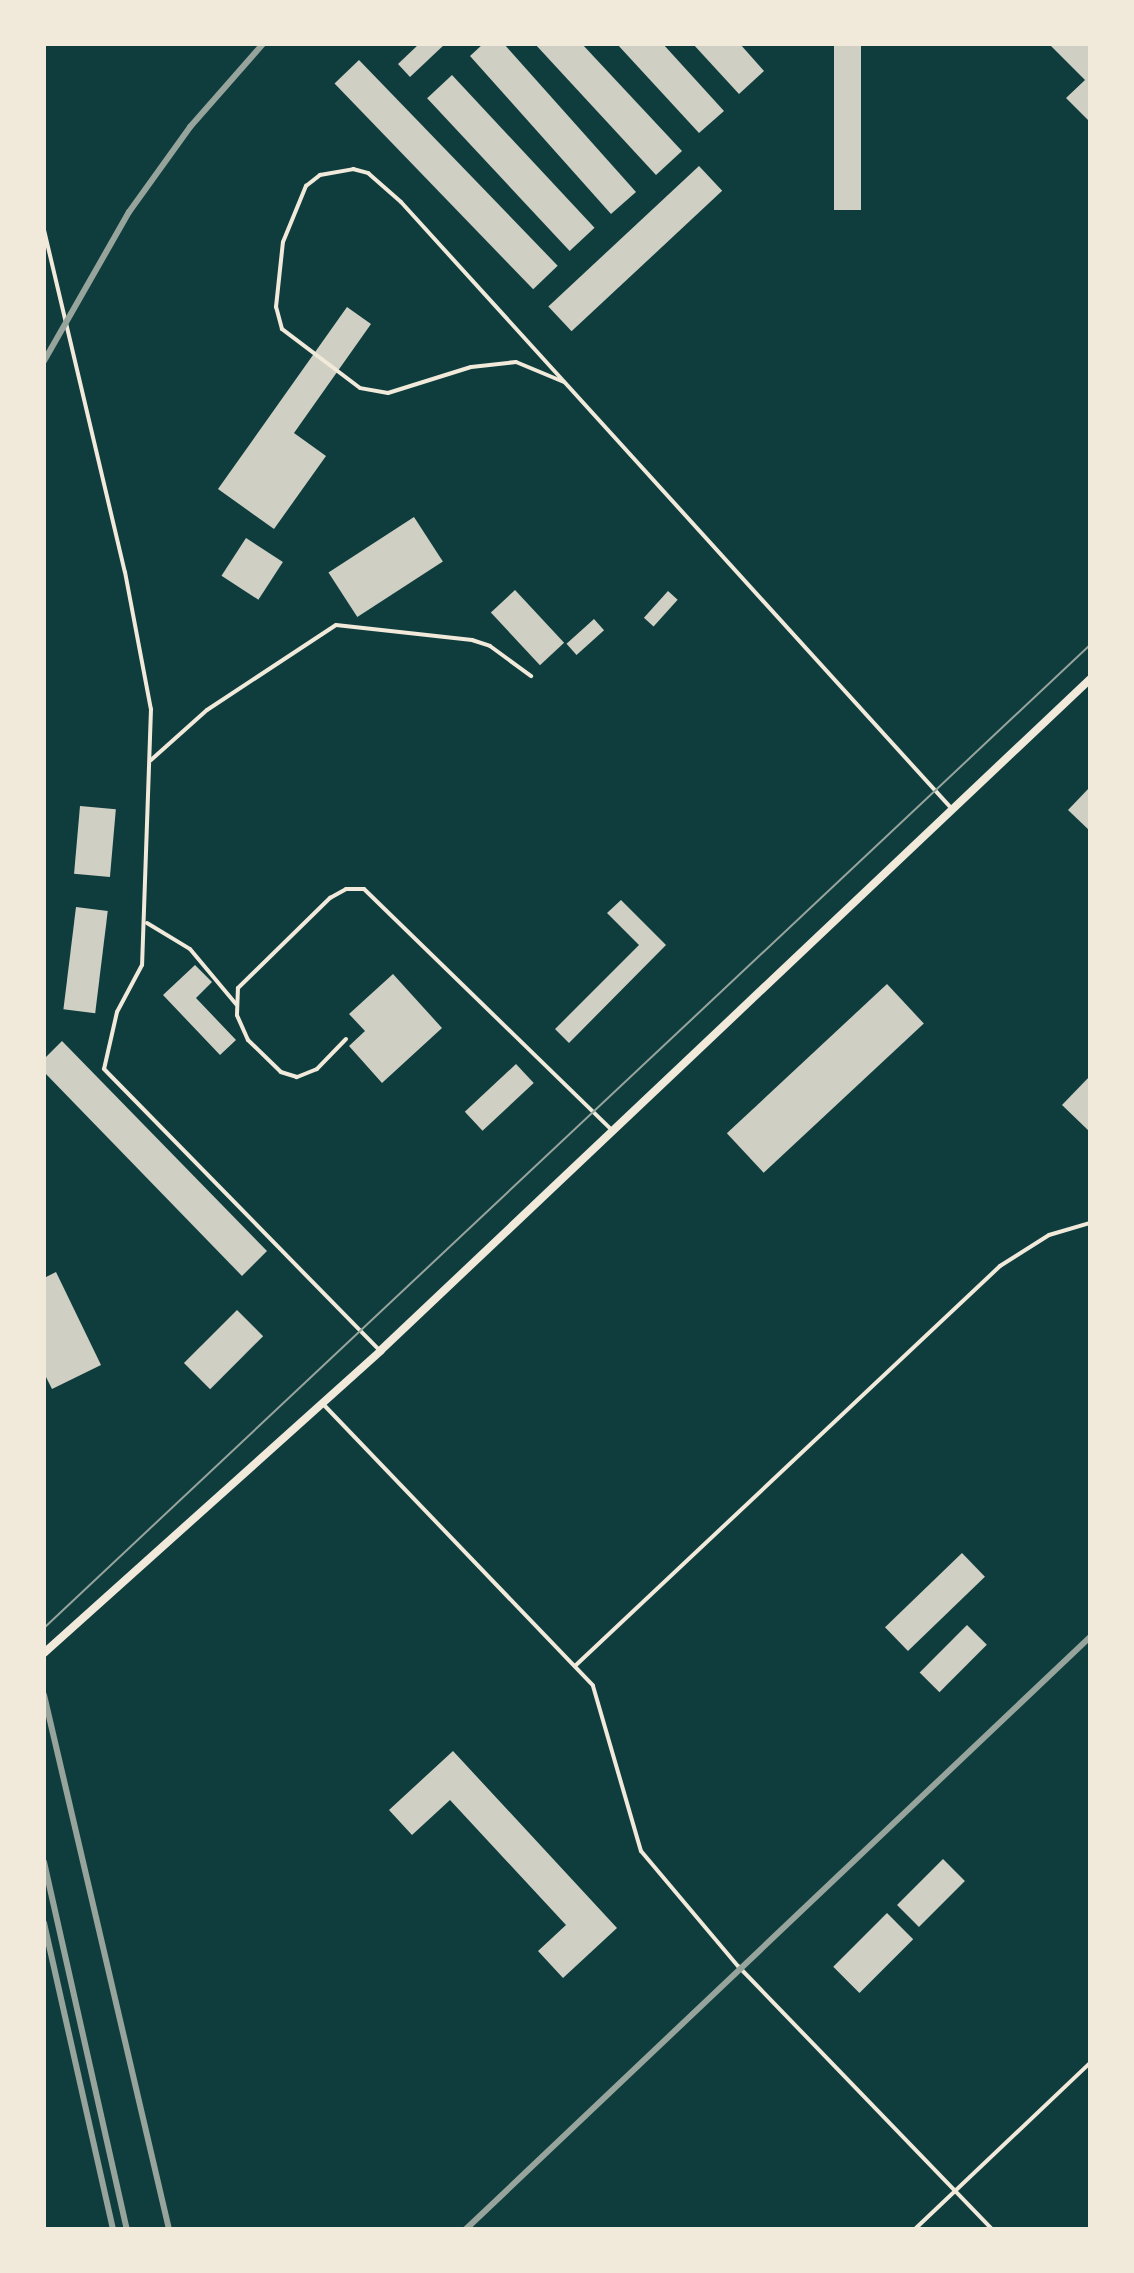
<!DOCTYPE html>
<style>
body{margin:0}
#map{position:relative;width:1134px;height:2273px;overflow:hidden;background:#0f3d3e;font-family:Ubuntu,sans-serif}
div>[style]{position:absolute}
.building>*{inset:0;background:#cfcfc3;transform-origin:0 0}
.service>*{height:4px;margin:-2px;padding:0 2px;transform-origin:2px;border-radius:2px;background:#f1e9da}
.minor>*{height:8px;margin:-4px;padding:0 4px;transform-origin:4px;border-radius:4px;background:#f1e9da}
.tram>*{height:2px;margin:-1px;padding:0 1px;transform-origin:1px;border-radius:1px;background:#97a49c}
.rail>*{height:6px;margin:-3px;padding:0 3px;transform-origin:3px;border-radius:3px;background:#97a49c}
span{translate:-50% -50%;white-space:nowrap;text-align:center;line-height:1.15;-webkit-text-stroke:6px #f1e9da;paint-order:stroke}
.frame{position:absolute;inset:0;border:46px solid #f1e9da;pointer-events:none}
</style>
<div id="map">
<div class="building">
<i style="clip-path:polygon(419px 44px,445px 44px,410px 77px,398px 64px)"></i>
<i style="clip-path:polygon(483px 44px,504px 44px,636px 192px,611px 214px,470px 56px)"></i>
<i style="clip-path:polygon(535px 44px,582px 44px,682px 151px,656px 175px)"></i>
<i style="clip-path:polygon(617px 44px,663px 44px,724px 111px,699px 133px)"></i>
<i style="clip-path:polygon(693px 44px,740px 44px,764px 71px,739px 94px)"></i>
<i style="left:834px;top:44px;width:27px;height:166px"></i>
<i style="clip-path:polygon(1049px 44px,1090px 44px,1090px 122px,1066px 98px,1085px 80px)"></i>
<i style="left:359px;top:60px;width:286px;height:34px;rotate:46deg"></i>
<i style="left:452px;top:75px;width:209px;height:34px;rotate:47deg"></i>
<i style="left:699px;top:166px;width:34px;height:206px;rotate:47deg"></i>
<i style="clip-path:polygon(347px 307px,371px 324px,294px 433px,326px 456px,274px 529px,218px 489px)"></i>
<i style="left:414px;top:517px;width:53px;height:102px;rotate:57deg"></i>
<i style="left:246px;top:538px;width:44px;height:45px;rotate:33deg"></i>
<i style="left:515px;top:590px;width:72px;height:33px;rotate:47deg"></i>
<i style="left:668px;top:591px;width:13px;height:36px;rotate:42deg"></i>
<i style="left:594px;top:619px;width:15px;height:37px;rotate:48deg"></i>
<i style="clip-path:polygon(1090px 787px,1090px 831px,1068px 810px)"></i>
<i style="left:80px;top:806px;width:36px;height:68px;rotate:5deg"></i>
<i style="clip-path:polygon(621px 900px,666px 945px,569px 1043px,555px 1029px,639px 945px,607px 913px)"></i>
<i style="left:76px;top:907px;width:32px;height:103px;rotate:7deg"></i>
<i style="clip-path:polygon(195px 965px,212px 982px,196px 998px,236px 1040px,220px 1055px,163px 995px)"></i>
<i style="clip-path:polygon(393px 974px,442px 1028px,382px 1083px,349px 1046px,365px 1031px,349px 1014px)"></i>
<i style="left:887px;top:984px;width:54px;height:219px;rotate:47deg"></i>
<i style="clip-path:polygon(62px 1041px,267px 1251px,242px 1276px,44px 1072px,44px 1059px)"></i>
<i style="left:516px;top:1064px;width:26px;height:70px;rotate:47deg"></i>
<i style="clip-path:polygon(1090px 1076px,1090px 1132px,1062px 1105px)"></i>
<i style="clip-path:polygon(56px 1272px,101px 1365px,52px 1389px,44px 1373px,44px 1278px)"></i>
<i style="left:237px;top:1310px;width:37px;height:75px;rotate:45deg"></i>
<i style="left:962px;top:1553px;width:33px;height:107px;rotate:46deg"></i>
<i style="left:967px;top:1625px;width:28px;height:67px;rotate:45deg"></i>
<i style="clip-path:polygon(453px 1751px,617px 1928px,563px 1978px,538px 1951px,566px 1925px,450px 1800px,412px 1835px,389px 1810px)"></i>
<i style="left:943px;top:1859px;width:31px;height:65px;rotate:45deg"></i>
<i style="left:887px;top:1913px;width:37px;height:76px;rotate:45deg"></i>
</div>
<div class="service">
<i style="left:44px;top:230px;width:351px;rotate:76.7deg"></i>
<i style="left:125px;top:572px;width:139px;rotate:79.3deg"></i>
<i style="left:151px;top:709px;width:256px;rotate:92deg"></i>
<i style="left:142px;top:965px;width:53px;rotate:118deg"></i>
<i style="left:117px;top:1012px;width:58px;rotate:102.8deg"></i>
<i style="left:104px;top:1069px;width:395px;rotate:45.6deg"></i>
<i style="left:564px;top:382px;width:52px;rotate:-157.4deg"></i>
<i style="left:516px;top:362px;width:45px;rotate:173.7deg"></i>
<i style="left:471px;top:367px;width:87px;rotate:162.6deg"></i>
<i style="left:388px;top:393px;width:28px;rotate:-170deg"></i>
<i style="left:360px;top:388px;width:98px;rotate:-142.9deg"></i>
<i style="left:282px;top:329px;width:23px;rotate:-105deg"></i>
<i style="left:276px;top:307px;width:65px;rotate:-83.9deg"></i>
<i style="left:283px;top:242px;width:61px;rotate:-67.7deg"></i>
<i style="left:306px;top:186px;width:18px;rotate:-38deg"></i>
<i style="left:320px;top:175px;width:34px;rotate:-10deg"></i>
<i style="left:353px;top:169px;width:16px;rotate:15deg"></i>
<i style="left:368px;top:173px;width:44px;rotate:41.3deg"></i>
<i style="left:401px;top:202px;width:818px;rotate:47.77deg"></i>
<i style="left:151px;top:760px;width:75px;rotate:-41.8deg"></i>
<i style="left:207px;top:710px;width:154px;rotate:-33.4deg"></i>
<i style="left:336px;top:625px;width:137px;rotate:6.3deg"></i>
<i style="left:472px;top:640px;width:19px;rotate:18deg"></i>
<i style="left:490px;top:646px;width:51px;rotate:36.2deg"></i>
<i style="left:147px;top:923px;width:50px;rotate:31.2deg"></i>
<i style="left:190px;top:949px;width:72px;rotate:50.1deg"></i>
<i style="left:346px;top:1039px;width:42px;rotate:134deg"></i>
<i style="left:317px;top:1069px;width:22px;rotate:158deg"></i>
<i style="left:297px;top:1077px;width:17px;rotate:-163deg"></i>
<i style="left:281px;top:1072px;width:46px;rotate:-135.9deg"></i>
<i style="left:248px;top:1040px;width:27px;rotate:-114deg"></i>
<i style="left:237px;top:1015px;width:27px;rotate:-88deg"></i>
<i style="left:238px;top:988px;width:129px;rotate:-44.4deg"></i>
<i style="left:330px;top:898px;width:18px;rotate:-29deg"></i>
<i style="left:346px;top:889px;width:18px"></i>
<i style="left:364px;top:889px;width:344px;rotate:44.2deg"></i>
<i style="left:323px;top:1404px;width:390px;rotate:46.2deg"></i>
<i style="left:593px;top:1686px;width:172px;rotate:73.8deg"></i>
<i style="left:641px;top:1851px;width:150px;rotate:49.9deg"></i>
<i style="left:738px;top:1966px;width:366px;rotate:46deg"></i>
<i style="left:575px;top:1666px;width:584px;rotate:-43.26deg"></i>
<i style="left:1000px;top:1266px;width:58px;rotate:-32.3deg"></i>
<i style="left:1049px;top:1235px;width:43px;rotate:-16.3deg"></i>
<i style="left:915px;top:2229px;width:241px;rotate:-43.5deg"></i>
</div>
<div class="minor">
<i style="left:44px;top:1653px;width:452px;rotate:-41.9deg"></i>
<i style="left:380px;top:1351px;width:978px;rotate:-43.42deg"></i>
</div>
<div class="tram">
<i style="left:44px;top:1628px;width:1435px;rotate:-43.22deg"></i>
</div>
<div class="rail">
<i style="left:44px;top:361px;width:172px;rotate:-60.3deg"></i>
<i style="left:129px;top:212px;width:105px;rotate:-54.3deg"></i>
<i style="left:190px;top:127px;width:111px;rotate:-48.7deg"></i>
<i style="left:44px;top:1695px;width:548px;rotate:76.83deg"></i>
<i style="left:44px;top:1862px;width:376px;rotate:77.3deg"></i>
<i style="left:44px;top:1923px;width:314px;rotate:77.3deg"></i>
<i style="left:466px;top:2229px;width:860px;rotate:-43.49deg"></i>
</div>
<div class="frame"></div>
</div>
